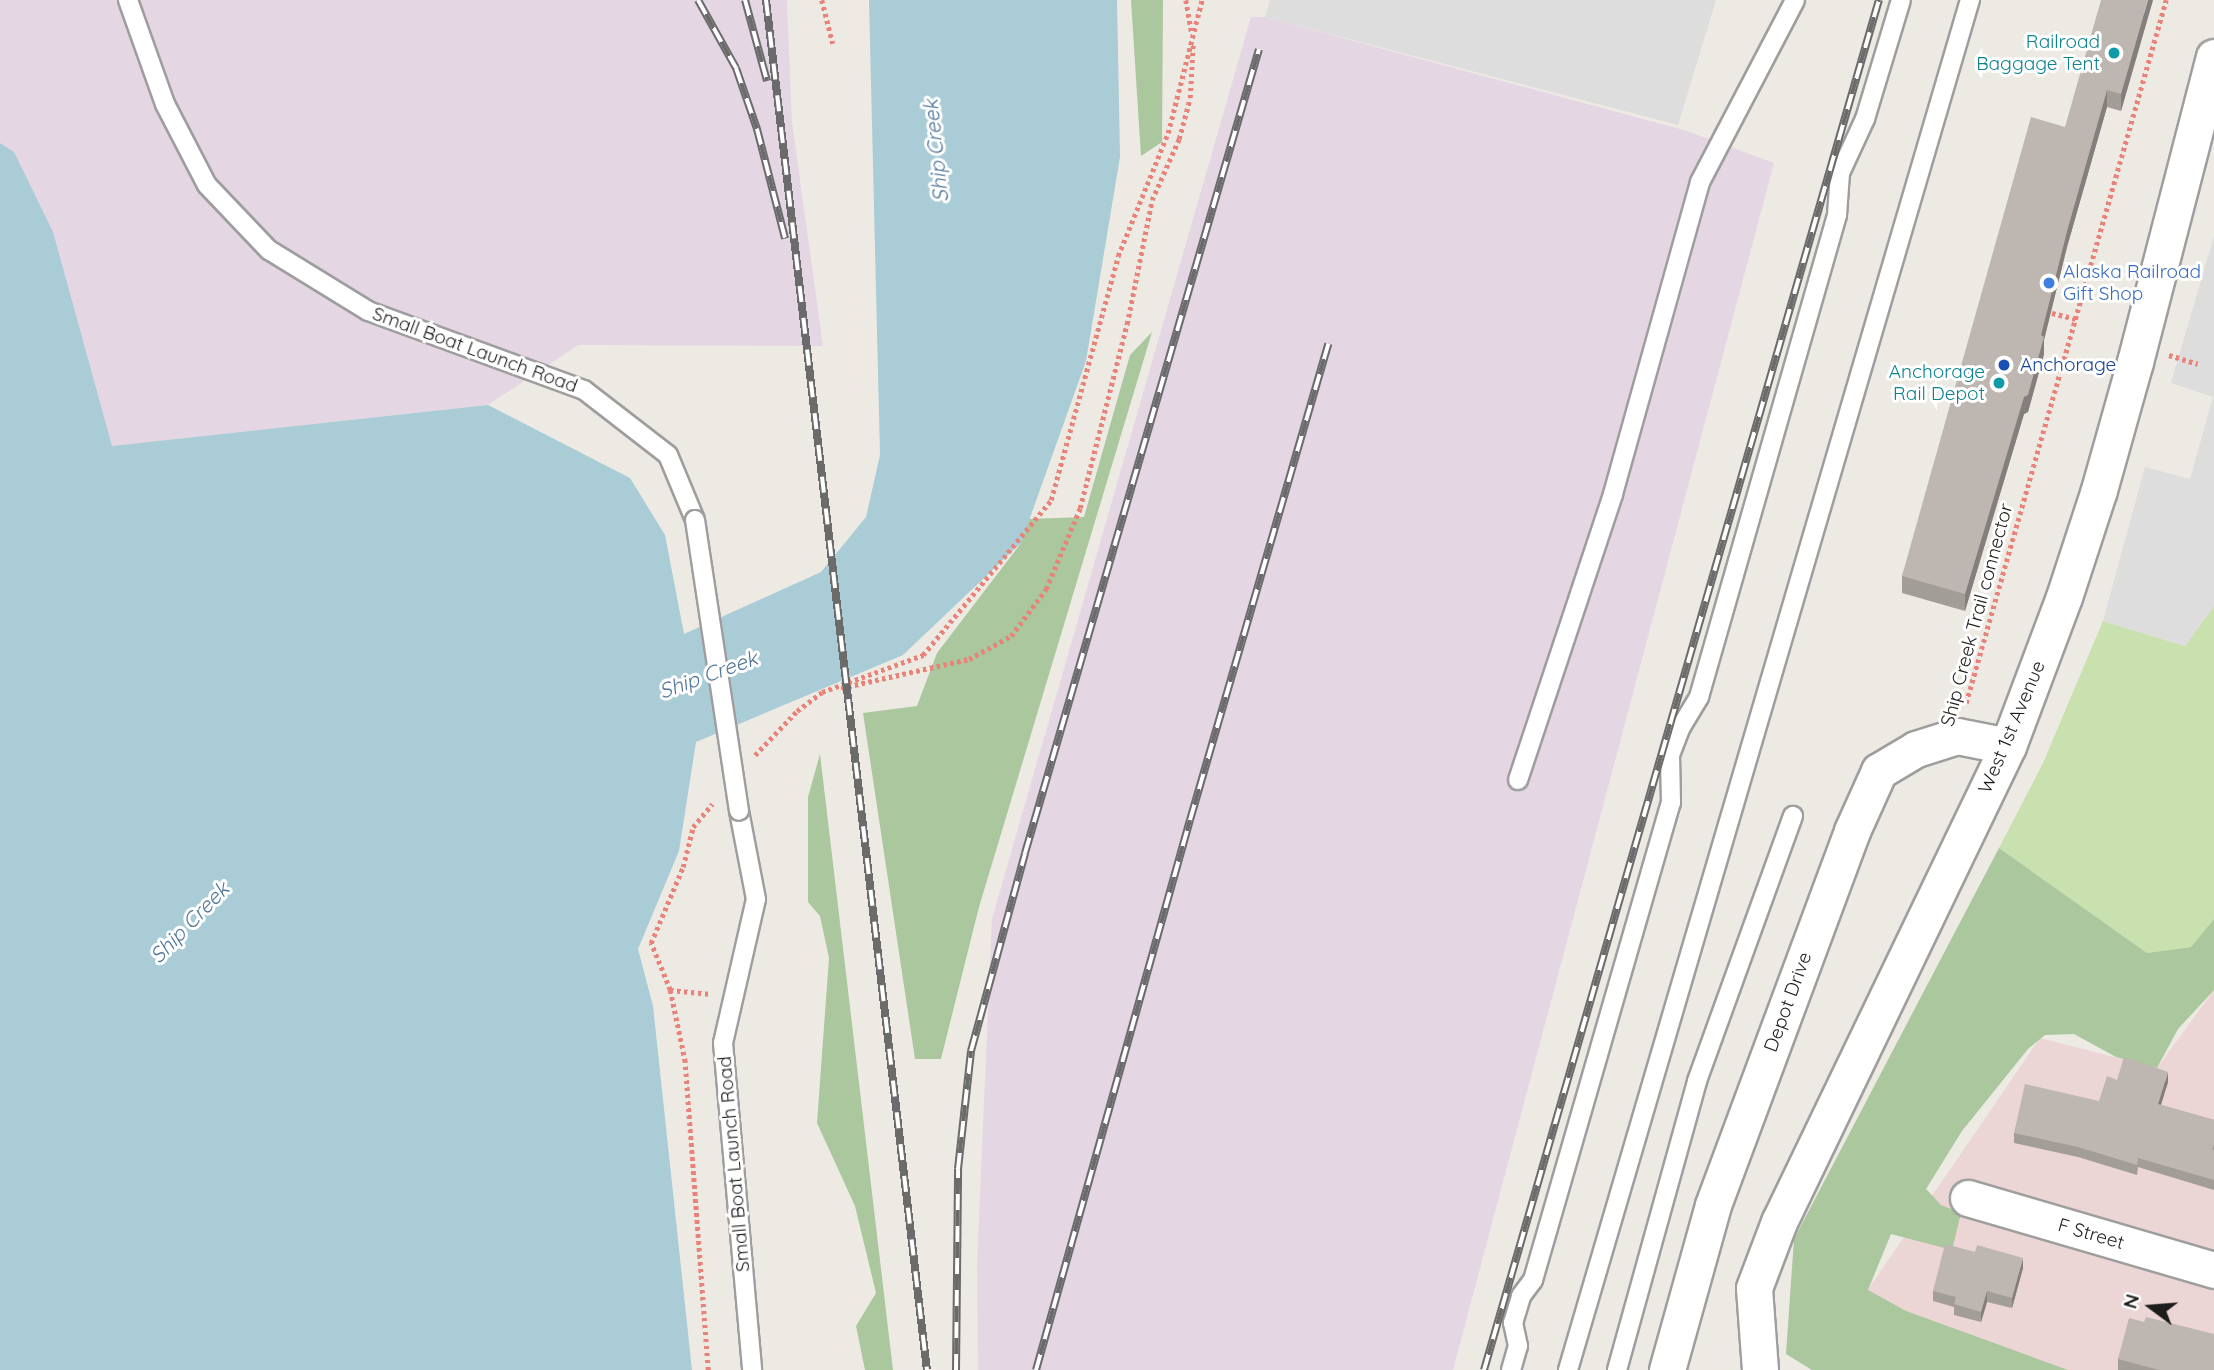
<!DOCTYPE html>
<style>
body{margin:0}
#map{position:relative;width:2214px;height:1370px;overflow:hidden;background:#edeae4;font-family:Quicksand,sans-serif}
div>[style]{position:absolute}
.commercial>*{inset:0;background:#ecd5d5}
.industrial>*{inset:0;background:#e5d6e3}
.grass>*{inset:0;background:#c9e1af}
.forest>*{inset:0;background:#aac79d}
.parking>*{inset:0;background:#ddd}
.water>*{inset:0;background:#a9ccd6}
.path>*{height:4.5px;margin-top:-2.25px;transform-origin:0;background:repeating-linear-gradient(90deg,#e98279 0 3.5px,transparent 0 7px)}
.roads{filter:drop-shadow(2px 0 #9e9e9e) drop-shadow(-2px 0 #9e9e9e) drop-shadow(0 2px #9e9e9e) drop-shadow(0 -2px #9e9e9e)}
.service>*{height:18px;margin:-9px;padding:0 9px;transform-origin:9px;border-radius:9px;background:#fff}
.minor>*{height:35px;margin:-17.5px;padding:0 17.5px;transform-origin:17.5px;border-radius:17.5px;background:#fff}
.rail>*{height:8px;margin-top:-4px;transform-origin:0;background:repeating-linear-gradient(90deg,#fff 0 16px,#6b6b6b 0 32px);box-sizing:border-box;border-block:2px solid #6b6b6b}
.bridges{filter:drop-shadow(2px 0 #9e9e9e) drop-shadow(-2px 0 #9e9e9e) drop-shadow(0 2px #9e9e9e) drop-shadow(0 -2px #9e9e9e)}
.service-bridge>*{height:18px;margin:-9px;padding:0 9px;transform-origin:9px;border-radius:9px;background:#fff}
.wall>*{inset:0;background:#a39d98}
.shaded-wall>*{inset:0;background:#847f7c}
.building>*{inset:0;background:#bdb6b1}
.dots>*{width:19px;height:19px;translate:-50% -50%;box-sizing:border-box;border:4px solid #fff;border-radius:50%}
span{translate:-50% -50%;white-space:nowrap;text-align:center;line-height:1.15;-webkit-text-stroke:6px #fff;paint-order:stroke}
.culture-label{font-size:19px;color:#0d838f}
.right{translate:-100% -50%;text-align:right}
.shop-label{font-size:19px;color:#366cbe}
.left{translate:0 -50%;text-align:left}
.street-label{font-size:19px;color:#1d1d1d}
.transit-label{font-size:19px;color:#164399}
.water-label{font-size:21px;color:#52779a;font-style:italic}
.north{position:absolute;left:2116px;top:1272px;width:70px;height:70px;-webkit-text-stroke:5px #fff;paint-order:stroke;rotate:286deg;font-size:19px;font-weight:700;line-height:28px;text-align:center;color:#1d1d1d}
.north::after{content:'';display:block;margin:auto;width:24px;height:32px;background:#1d1d1d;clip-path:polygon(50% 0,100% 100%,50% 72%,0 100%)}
</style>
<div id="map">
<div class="commercial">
<i style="clip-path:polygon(2214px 990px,2214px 1370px,1813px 1370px,2040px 1038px,2157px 1068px)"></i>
</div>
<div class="industrial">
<i style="clip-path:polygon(0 0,787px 0,792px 122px,823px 346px,578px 345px,488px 405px,112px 446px,81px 343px,14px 152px,0 143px)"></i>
<i style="clip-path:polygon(1251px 17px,1265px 17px,1684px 130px,1774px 163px,1453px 1370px,978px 1370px,977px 1263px,992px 919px)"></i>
</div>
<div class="grass">
<i style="clip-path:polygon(2214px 606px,2214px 919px,2191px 947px,2147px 953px,1999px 848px,2043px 763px,2103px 621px,2185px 646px)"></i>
</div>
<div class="forest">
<i style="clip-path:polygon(1131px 0,1163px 0,1162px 142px,1141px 156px)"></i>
<i style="clip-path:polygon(1152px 332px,979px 907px,941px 1059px,915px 1059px,863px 713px,917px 706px,937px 653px,1021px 543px,1029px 519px,1084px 517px,1130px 355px)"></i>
<i style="clip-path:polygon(820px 754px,893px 1370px,865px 1370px,856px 1326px,876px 1293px,855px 1206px,817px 1123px,829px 958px,820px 916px,808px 902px,808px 797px)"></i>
<i style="clip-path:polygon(1999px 848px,2147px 953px,2191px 947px,2214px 919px,2214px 990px,2178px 1029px,2157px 1068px,2116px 1057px,2074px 1034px,2045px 1035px,2028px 1049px,1962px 1131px,1926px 1189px,1941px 1205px,1961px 1213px,1952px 1250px,1891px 1234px,1868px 1290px,1906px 1311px,2068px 1370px,1812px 1370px,1786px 1354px,1794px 1239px)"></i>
</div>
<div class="parking">
<i style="clip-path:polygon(1270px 0,1716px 0,1678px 125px,1265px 17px)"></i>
<i style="clip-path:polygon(2214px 236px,2214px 606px,2185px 646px,2103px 621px,2145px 467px,2190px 479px,2213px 397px,2171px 383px)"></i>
</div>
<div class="water">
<i style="clip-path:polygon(869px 0,1117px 0,1120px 157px,1086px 361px,1021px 543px,903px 655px,696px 742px,679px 851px,638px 949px,653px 1006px,692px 1370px,0 1370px,0 143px,14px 152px,53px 232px,112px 446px,488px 405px,630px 478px,665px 535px,684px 634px,821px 572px,866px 517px,880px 455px)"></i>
</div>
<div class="path">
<i style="left:822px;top:0;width:45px;rotate:76deg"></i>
<i style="left:1186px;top:0;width:34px;rotate:80deg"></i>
<i style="left:2052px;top:313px;width:25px;rotate:14deg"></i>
<i style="left:2169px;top:355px;width:30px;rotate:17deg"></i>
<i style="left:841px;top:688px;width:131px;rotate:-12.8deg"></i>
<i style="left:969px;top:659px;width:48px;rotate:-28.7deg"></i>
<i style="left:1011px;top:636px;width:59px;rotate:-53.3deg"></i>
<i style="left:1046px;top:589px;width:88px;rotate:-67.2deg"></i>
<i style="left:1080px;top:508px;width:190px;rotate:-75.7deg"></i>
<i style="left:1127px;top:324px;width:126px;rotate:-78.6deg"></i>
<i style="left:1152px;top:200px;width:67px;rotate:-66.1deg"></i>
<i style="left:1179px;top:139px;width:42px;rotate:-75deg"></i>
<i style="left:1190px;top:98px;width:53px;rotate:-86.8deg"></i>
<i style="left:1966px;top:703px;width:731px;rotate:-74.12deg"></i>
<i style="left:755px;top:755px;width:61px;rotate:-46.3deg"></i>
<i style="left:797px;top:711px;width:31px;rotate:-37deg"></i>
<i style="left:822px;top:692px;width:108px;rotate:-20.1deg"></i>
<i style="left:923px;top:655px;width:201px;rotate:-50.4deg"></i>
<i style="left:1051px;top:500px;width:253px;rotate:-74.6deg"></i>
<i style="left:1118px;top:256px;width:133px;rotate:-67.9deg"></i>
<i style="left:1168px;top:133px;width:137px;rotate:-75.7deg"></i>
<i style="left:670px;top:990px;width:41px;rotate:5.6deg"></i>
<i style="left:708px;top:1370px;width:309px;rotate:-94.3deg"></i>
<i style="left:685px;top:1062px;width:74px;rotate:-101.8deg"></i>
<i style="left:670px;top:990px;width:51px;rotate:-112deg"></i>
<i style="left:651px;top:943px;width:82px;rotate:-67.2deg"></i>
<i style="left:683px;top:867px;width:41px;rotate:-76deg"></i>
<i style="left:693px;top:827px;width:30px;rotate:-50deg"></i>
</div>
<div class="roads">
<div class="service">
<i style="left:128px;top:0;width:110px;rotate:70.4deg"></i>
<i style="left:165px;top:104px;width:91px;rotate:62.6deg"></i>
<i style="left:207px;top:185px;width:90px;rotate:46.4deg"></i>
<i style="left:269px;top:250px;width:116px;rotate:31.6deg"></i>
<i style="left:368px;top:311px;width:230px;rotate:20.1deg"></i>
<i style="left:584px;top:390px;width:106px;rotate:37.7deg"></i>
<i style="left:668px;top:455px;width:70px;rotate:67.4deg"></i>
<i style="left:1518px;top:780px;width:301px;rotate:-71.6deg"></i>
<i style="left:1613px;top:494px;width:324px;rotate:-74.4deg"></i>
<i style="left:1700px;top:182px;width:205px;rotate:-62.4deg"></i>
<i style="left:739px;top:811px;width:90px;rotate:79.1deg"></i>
<i style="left:756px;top:899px;width:148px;rotate:102.9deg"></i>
<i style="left:723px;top:1043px;width:328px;rotate:84.9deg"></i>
<i style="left:1511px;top:1370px;width:25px;rotate:-74deg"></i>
<i style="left:1518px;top:1346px;width:24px;rotate:-102deg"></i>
<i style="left:1513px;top:1323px;width:28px;rotate:-73deg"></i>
<i style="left:1521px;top:1296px;width:20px;rotate:-53deg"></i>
<i style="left:1533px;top:1280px;width:497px;rotate:-73.9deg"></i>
<i style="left:1671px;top:803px;width:48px;rotate:-91.2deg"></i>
<i style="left:1670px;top:755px;width:30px;rotate:-69deg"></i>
<i style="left:1681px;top:727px;width:35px;rotate:-59deg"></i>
<i style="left:1699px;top:697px;width:501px;rotate:-74.02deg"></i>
<i style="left:1837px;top:215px;width:42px;rotate:-85.9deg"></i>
<i style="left:1840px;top:173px;width:60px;rotate:-65.2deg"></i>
<i style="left:1865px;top:119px;width:124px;rotate:-73.2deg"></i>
<i style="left:1568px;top:1370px;width:1428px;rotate:-73.65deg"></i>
<i style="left:1617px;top:1370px;width:300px;rotate:-74.5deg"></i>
<i style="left:1697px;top:1081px;width:282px;rotate:-70.1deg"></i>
</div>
<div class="minor">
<i style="left:1968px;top:1198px;width:256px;rotate:16.3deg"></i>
<i style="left:1667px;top:1370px;width:171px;rotate:-74.4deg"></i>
<i style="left:1713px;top:1205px;width:399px;rotate:-69.6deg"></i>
<i style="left:1852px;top:831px;width:66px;rotate:-65.8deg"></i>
<i style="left:1879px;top:771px;width:43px;rotate:-30.7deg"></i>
<i style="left:1916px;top:749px;width:43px;rotate:-17.6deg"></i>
<i style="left:1957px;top:736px;width:52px;rotate:11.1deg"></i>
<i style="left:1760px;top:1370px;width:82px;rotate:-94.2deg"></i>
<i style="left:1754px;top:1288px;width:71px;rotate:-69.3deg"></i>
<i style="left:1779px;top:1222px;width:528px;rotate:-64.31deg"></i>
<i style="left:2008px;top:746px;width:159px;rotate:-69.4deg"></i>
<i style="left:2064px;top:597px;width:113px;rotate:-71.9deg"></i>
<i style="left:2099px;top:490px;width:133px;rotate:-74.3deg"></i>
<i style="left:2135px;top:362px;width:315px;rotate:-75.5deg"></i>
</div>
</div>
<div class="rail">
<i style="left:698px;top:0;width:78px;rotate:60.8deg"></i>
<i style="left:736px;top:68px;width:65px;rotate:71deg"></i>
<i style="left:757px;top:129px;width:113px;rotate:75.6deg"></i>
<i style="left:745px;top:0;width:84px;rotate:74.8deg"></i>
<i style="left:766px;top:0;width:1379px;rotate:83.3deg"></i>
<i style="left:956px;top:1370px;width:201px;rotate:-89.4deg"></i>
<i style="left:958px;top:1169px;width:119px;rotate:-83.7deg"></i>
<i style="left:971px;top:1051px;width:205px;rotate:-74.7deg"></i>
<i style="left:1025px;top:853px;width:837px;rotate:-73.77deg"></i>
<i style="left:1036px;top:1370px;width:571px;rotate:-74.36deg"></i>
<i style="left:1190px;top:820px;width:496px;rotate:-73.8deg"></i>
<i style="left:1484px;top:1370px;width:1426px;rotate:-73.92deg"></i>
</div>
<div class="bridges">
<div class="service-bridge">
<i style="left:695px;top:520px;width:294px;rotate:81.4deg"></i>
</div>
</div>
<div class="wall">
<i style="clip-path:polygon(2153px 0,2121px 111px,2107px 107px,2067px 247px,2044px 340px,2044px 354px,2028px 412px,2024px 414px,1965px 611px,1902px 593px,1902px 576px,2065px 127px)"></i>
<i style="clip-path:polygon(2117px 1080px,2168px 1082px,2161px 1105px,2214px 1120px,2214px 1190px,2138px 1167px,2137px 1175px,2078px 1157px,2014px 1143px,2014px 1133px,2099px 1101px)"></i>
<i style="clip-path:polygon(1975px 1252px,2023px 1268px,2012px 1308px,1987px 1302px,1981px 1322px,1954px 1315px,1954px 1307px,1933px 1301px,1933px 1291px)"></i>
<i style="clip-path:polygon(2144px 1322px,2214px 1370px,2118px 1370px,2118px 1359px)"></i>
</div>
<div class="shaded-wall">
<i style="clip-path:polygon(2148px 0,2153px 0,2121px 111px,2121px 94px)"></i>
<i style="clip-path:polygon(2107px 90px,2107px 107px,2067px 247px,2044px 340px,2044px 354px,2028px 412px,2024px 414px,1965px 611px,1965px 594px,2041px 335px,2067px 231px)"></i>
<i style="clip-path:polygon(2168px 1072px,2168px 1082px,2158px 1114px,2158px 1104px)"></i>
<i style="clip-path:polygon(2023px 1258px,2023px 1268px,2012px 1308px,2012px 1298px)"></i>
<i style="clip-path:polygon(1987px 1291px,1987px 1302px,1981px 1322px,1981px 1312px)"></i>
</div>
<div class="building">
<i style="clip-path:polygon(2101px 0,2148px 0,2121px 94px,2107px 90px,2067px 231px,2041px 335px,2044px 337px,2028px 395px,2024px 397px,1965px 594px,1902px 576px,2031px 117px,2065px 127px)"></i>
<i style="clip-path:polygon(2124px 1057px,2168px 1072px,2158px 1104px,2214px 1120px,2214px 1144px,2212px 1150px,2214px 1150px,2214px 1180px,2138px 1158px,2137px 1165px,2078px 1147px,2014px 1133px,2025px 1084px,2099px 1101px,2107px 1076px,2117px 1080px)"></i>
<i style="clip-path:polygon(1945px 1244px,1975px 1252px,1977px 1245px,2023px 1258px,2012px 1298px,1987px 1291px,1981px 1312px,1954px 1304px,1956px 1297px,1933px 1291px)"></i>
<i style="clip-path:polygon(2146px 1317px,2214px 1334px,2214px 1370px,2159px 1370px,2118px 1359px,2129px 1318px,2144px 1322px)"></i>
</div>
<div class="dots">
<i style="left:2114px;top:53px;background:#0f9aa8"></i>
<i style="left:2049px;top:283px;background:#3f7fe0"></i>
<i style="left:2004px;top:365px;background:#1a4fb4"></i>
<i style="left:1999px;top:383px;background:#0f9aa8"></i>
</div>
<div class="culture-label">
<span class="right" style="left:2100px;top:53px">Railroad<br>Baggage Tent</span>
<span class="right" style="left:1985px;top:383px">Anchorage<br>Rail Depot</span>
</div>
<div class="shop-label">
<span class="left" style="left:2063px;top:283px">Alaska Railroad<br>Gift Shop</span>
</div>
<div class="street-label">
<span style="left:475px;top:350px;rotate:20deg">Small Boat Launch Road</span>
<span style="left:1977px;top:615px;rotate:-75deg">Ship Creek Trail connector</span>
<span style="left:2012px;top:727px;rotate:-67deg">West 1st Avenue</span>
<span style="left:1788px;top:1002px;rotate:-70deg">Depot Drive</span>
<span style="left:734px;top:1164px;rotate:-95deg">Small Boat Launch Road</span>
<span style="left:2091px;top:1234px;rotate:16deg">F Street</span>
</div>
<div class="transit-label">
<span class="left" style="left:2020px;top:365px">Anchorage</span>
</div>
<div class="water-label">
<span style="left:935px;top:151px;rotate:-96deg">Ship Creek</span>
<span style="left:708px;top:674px;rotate:-20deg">Ship Creek</span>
<span style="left:189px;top:922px;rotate:-46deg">Ship Creek</span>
</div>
<div class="north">N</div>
</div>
